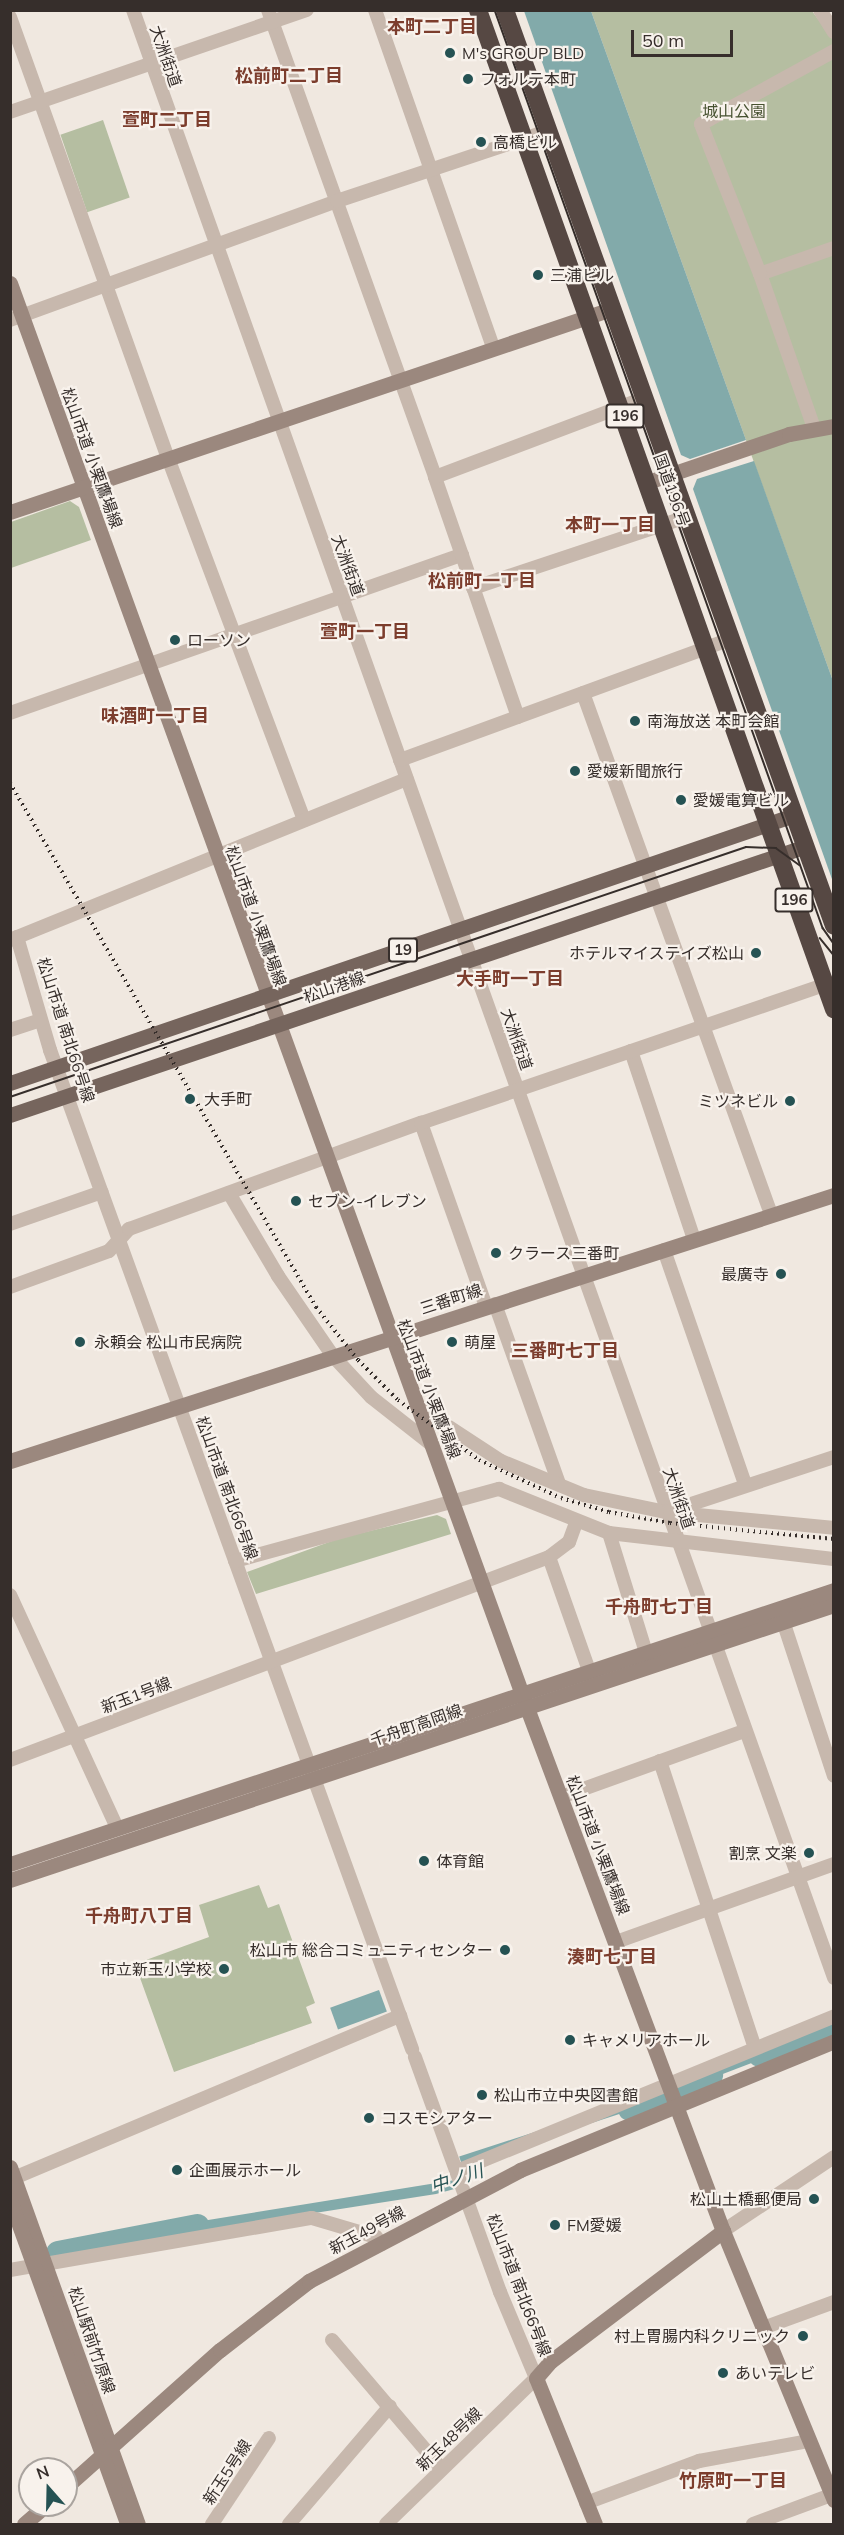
<!DOCTYPE html>
<meta charset="utf-8">
<style>
body{margin:0}
#map{position:relative;width:844px;height:2535px;overflow:hidden;background:#f0e8e0;font-family:Mulish,"Noto Sans JP",sans-serif}
div>[style]{position:absolute}
.green>*{inset:0;background:#b5bea1;transform-origin:0 0}
.water>*{inset:0;background:#82aaaa;transform-origin:0 0}
.river>*{height:24px;margin:-12px;padding:0 12px;transform-origin:12px;border-radius:12px;background:#82aaaa}
.street>*{height:14px;margin:-7px;padding:0 7px;transform-origin:7px;border-radius:7px;background:#c7b8ad}
.secondary>*{height:15px;margin:-7.5px;padding:0 7.5px;transform-origin:7.5px;border-radius:7.5px;background:#9b887e}
.primary>*{height:15px;margin:-7.5px;padding:0 7.5px;transform-origin:7.5px;border-radius:7.5px;background:#76655d}
.highway>*{height:18px;margin:-9px;padding:0 9px;transform-origin:9px;border-radius:9px;background:#564843}
.tram>*{height:1.5px;margin:-0.75px;padding:0 0.75px;transform-origin:0.75px;border-radius:0.75px;background:#362e2b}
.rail>*{height:4px;margin-top:-2px;transform-origin:0;background:repeating-linear-gradient(90deg,#362e2b 0 1.5px,transparent 0 6px)}
.dots>*{width:16px;height:16px;translate:-50% -50%;box-sizing:border-box;border:3px solid #f8f2ec;border-radius:50%}
span{translate:-50% -50%;white-space:nowrap;text-align:center;line-height:1.15;-webkit-text-stroke:4.5px #f8f2ec;paint-order:stroke}
.shield-label span{padding:2px 4px;background:#f8f2ec;border:2px solid;border-radius:4px;-webkit-text-stroke-width:0}
.shield-label{font-size:15px;color:#362e2b;font-weight:700}
.poi-label{font-size:16px;color:#362e2b}
.left{translate:0 -50%;text-align:left}
.right{translate:-100% -50%;text-align:right}
.street-label{font-size:16px;color:#362e2b}
.park-label{font-size:16px;color:#475231}
.neighbourhood-label{font-size:18px;color:#7c3d2d;font-weight:700}
.water-label{font-size:18px;color:#255253;font-style:italic}
.frame{position:absolute;inset:0;border:12px solid #362e2b;pointer-events:none}
.north{position:absolute;left:18px;top:2457px;width:60px;height:60px;box-sizing:border-box;background:#f8f2ec;border:2px solid #aaa49f;border-radius:50%;rotate:340deg;font-size:16px;font-weight:700;line-height:24px;text-align:center;color:#362e2b}
.north::after{content:'';display:block;margin:auto;width:21px;height:27px;background:#255253;clip-path:polygon(50% 0,100% 100%,50% 72%,0 100%)}
.scale{position:absolute;left:631px;top:30px;width:102px;height:27px;box-sizing:border-box;border:3px solid #362e2b;border-top:0;padding-left:8px;font-size:18px;line-height:21px;white-space:nowrap;color:#362e2b;-webkit-text-stroke:4px #f8f2ec;paint-order:stroke}
</style>
<div id="map">
<div class="green">
<i style="clip-path:polygon(591px 11px,812px 11px,833px 39px,833px 681px)"></i>
<i style="left:103px;top:120px;width:82px;height:45px;rotate:71deg"></i>
<i style="clip-path:polygon(70px 501px,79px 507px,91px 540px,11px 568px,11px 522px)"></i>
<i style="clip-path:polygon(437px 1515px,446px 1519px,451px 1534px,256px 1594px,247px 1572px,340px 1538px)"></i>
<i style="clip-path:polygon(259px 1885px,268px 1908px,279px 1904px,315px 2003px,306px 2007px,312px 2023px,174px 2072px,135px 1964px,209px 1937px,199px 1905px)"></i>
</div>
<div class="water">
<i style="clip-path:polygon(524px 11px,591px 11px,746px 440px,690px 459px,681px 455px)"></i>
<i style="clip-path:polygon(754px 461px,833px 681px,833px 882px,693px 489px,697px 479px)"></i>
<i style="left:379px;top:1990px;width:23px;height:52px;rotate:70deg"></i>
<i style="left:789px;top:2039px;width:9px;height:117px;rotate:69deg"></i>
<i style="left:658px;top:2092px;width:9px;height:209px;rotate:72deg"></i>
<i style="clip-path:polygon(455px 2180px,458px 2188px,436px 2194px,167px 2236px,165px 2227px)"></i>
<i style="clip-path:polygon(143px 2232px,145px 2239px,60px 2257px,57px 2249px)"></i>
</div>
<div class="river">
<i style="left:760px;top:2055px;width:79px;rotate:-21.4deg"></i>
<i style="left:630px;top:2109px;width:88px;rotate:-22.8deg"></i>
<i style="left:58px;top:2253px;width:142px;rotate:-11deg"></i>
</div>
<div class="street">
<i style="left:133px;top:10px;width:2089px;rotate:70.39deg"></i>
<i style="left:268px;top:10px;width:496px;rotate:70.3deg"></i>
<i style="left:375px;top:10px;width:359px;rotate:70.7deg"></i>
<i style="left:820px;top:10px;width:26px;rotate:58deg"></i>
<i style="left:10px;top:17px;width:468px;rotate:70.3deg"></i>
<i style="left:168px;top:458px;width:387px;rotate:69.4deg"></i>
<i style="left:10px;top:112px;width:314px;rotate:-19deg"></i>
<i style="left:760px;top:274px;width:78px;rotate:-19.4deg"></i>
<i style="left:10px;top:320px;width:348px;rotate:-20deg"></i>
<i style="left:337px;top:201px;width:222px;rotate:-18.4deg"></i>
<i style="left:814px;top:428px;width:163px;rotate:-109.3deg"></i>
<i style="left:760px;top:274px;width:161px;rotate:-111.5deg"></i>
<i style="left:701px;top:124px;width:152px;rotate:-28.8deg"></i>
<i style="left:473px;top:588px;width:225px;rotate:-18.4deg"></i>
<i style="left:583px;top:693px;width:554px;rotate:70.16deg"></i>
<i style="left:10px;top:713px;width:479px;rotate:-19.3deg"></i>
<i style="left:518px;top:717px;width:254px;rotate:-109.1deg"></i>
<i style="left:435px;top:477px;width:223px;rotate:-20.7deg"></i>
<i style="left:400px;top:760px;width:351px;rotate:-20.1deg"></i>
<i style="left:17px;top:937px;width:118px;rotate:73.7deg"></i>
<i style="left:50px;top:1050px;width:1063px;rotate:70.08deg"></i>
<i style="left:10px;top:940px;width:428px;rotate:-22.1deg"></i>
<i style="left:10px;top:1030px;width:32px;rotate:-18deg"></i>
<i style="left:631px;top:1051px;width:198px;rotate:71.5deg"></i>
<i style="left:421px;top:1123px;width:195px;rotate:70.5deg"></i>
<i style="left:229px;top:1193px;width:96px;rotate:59.4deg"></i>
<i style="left:278px;top:1276px;width:97px;rotate:55.5deg"></i>
<i style="left:333px;top:1356px;width:56px;rotate:47.2deg"></i>
<i style="left:371px;top:1397px;width:76px;rotate:38.1deg"></i>
<i style="left:10px;top:1224px;width:97px;rotate:-19.2deg"></i>
<i style="left:664px;top:1250px;width:248px;rotate:70.9deg"></i>
<i style="left:10px;top:1287px;width:105px;rotate:-20deg"></i>
<i style="left:109px;top:1251px;width:30px;rotate:-48deg"></i>
<i style="left:129px;top:1229px;width:311px;rotate:-20deg"></i>
<i style="left:421px;top:1123px;width:427px;rotate:-18.9deg"></i>
<i style="left:495px;top:1304px;width:191px;rotate:70.4deg"></i>
<i style="left:417px;top:1406px;width:100px;rotate:33.2deg"></i>
<i style="left:501px;top:1461px;width:90px;rotate:22.3deg"></i>
<i style="left:584px;top:1495px;width:84px;rotate:11.7deg"></i>
<i style="left:666px;top:1512px;width:169px;rotate:5.4deg"></i>
<i style="left:670px;top:1511px;width:173px;rotate:-18.2deg"></i>
<i style="left:609px;top:1533px;width:135px;rotate:72.8deg"></i>
<i style="left:549px;top:1557px;width:129px;rotate:70.6deg"></i>
<i style="left:235px;top:1561px;width:274px;rotate:-15.3deg"></i>
<i style="left:499px;top:1489px;width:118px;rotate:21.8deg"></i>
<i style="left:609px;top:1533px;width:226px;rotate:6.6deg"></i>
<i style="left:10px;top:1595px;width:256px;rotate:65.3deg"></i>
<i style="left:783px;top:1621px;width:163px;rotate:71.8deg"></i>
<i style="left:10px;top:1760px;width:576px;rotate:-20.64deg"></i>
<i style="left:549px;top:1557px;width:25px;rotate:-37deg"></i>
<i style="left:569px;top:1542px;width:20px;rotate:-70deg"></i>
<i style="left:660px;top:1761px;width:302px;rotate:71.7deg"></i>
<i style="left:561px;top:1797px;width:195px;rotate:-19.8deg"></i>
<i style="left:616px;top:1942px;width:232px;rotate:-19.7deg"></i>
<i style="left:457px;top:2171px;width:408px;rotate:-22.3deg"></i>
<i style="left:14px;top:2178px;width:419px;rotate:-22.8deg"></i>
<i style="left:723px;top:2231px;width:133px;rotate:-33.7deg"></i>
<i style="left:10px;top:2270px;width:306px;rotate:-9.8deg"></i>
<i style="left:312px;top:2218px;width:67px;rotate:16.5deg"></i>
<i style="left:376px;top:2237px;width:9px;rotate:54deg"></i>
<i style="left:763px;top:2328px;width:76px;rotate:-20.1deg"></i>
<i style="left:332px;top:2340px;width:168px;rotate:49.6deg"></i>
<i style="left:586px;top:2503px;width:121px;rotate:-20.4deg"></i>
<i style="left:699px;top:2461px;width:112px;rotate:-10.3deg"></i>
<i style="left:212px;top:2524px;width:103px;rotate:-56.5deg"></i>
<i style="left:289px;top:2524px;width:155px;rotate:-49.4deg"></i>
<i style="left:386px;top:2524px;width:209px;rotate:-44.2deg"></i>
<i style="left:536px;top:2378px;width:93px;rotate:-112.7deg"></i>
<i style="left:500px;top:2292px;width:250px;rotate:-109.9deg"></i>
<i style="left:753px;top:2524px;width:83px;rotate:-20.4deg"></i>
</div>
<div class="secondary">
<i style="left:10px;top:283px;width:1516px;rotate:70.06deg"></i>
<i style="left:527px;top:1708px;width:559px;rotate:69.46deg"></i>
<i style="left:723px;top:2231px;width:291px;rotate:67.6deg"></i>
<i style="left:648px;top:482px;width:149px;rotate:-18.8deg"></i>
<i style="left:789px;top:434px;width:46px;rotate:-10.1deg"></i>
<i style="left:10px;top:512px;width:634px;rotate:-18.66deg"></i>
<i style="left:10px;top:1461px;width:866px;rotate:-17.89deg"></i>
<i style="left:10px;top:1864px;width:868px;rotate:-18.39deg"></i>
<i style="left:10px;top:1880px;width:869px;rotate:-18.46deg"></i>
<i style="left:10px;top:2167px;width:379px;rotate:70.3deg"></i>
<i style="left:10px;top:2200px;width:344px;rotate:70.1deg"></i>
<i style="left:66px;top:2487px;width:206px;rotate:-41.7deg"></i>
<i style="left:220px;top:2350px;width:113px;rotate:-37.8deg"></i>
<i style="left:309px;top:2281px;width:238px;rotate:-27.7deg"></i>
<i style="left:520px;top:2170px;width:339px;rotate:-22.3deg"></i>
<i style="left:24px;top:2524px;width:29px;rotate:-41deg"></i>
<i style="left:595px;top:2524px;width:157px;rotate:-112deg"></i>
<i style="left:536px;top:2378px;width:23px;rotate:-49deg"></i>
<i style="left:551px;top:2361px;width:216px;rotate:-37.1deg"></i>
</div>
<div class="primary">
<i style="left:10px;top:1083px;width:829px;rotate:-18.87deg"></i>
<i style="left:10px;top:1115px;width:840px;rotate:-18.67deg"></i>
</div>
<div class="highway">
<i style="left:478px;top:10px;width:1061px;rotate:70.39deg"></i>
<i style="left:505px;top:10px;width:973px;rotate:70.24deg"></i>
</div>
<div class="tram">
<i style="left:495px;top:10px;width:975px;rotate:70.34deg"></i>
<i style="left:823px;top:928px;width:19px;rotate:55deg"></i>
<i style="left:820px;top:938px;width:22px;rotate:51deg"></i>
<i style="left:10px;top:1097px;width:777px;rotate:-18.76deg"></i>
<i style="left:746px;top:847px;width:30px;rotate:2deg"></i>
<i style="left:776px;top:848px;width:29px;rotate:36deg"></i>
</div>
<div class="rail">
<i style="left:10px;top:783px;width:607px;rotate:59.72deg"></i>
<i style="left:316px;top:1307px;width:68px;rotate:51.6deg"></i>
<i style="left:358px;top:1360px;width:57px;rotate:45deg"></i>
<i style="left:398px;top:1400px;width:101px;rotate:36.5deg"></i>
<i style="left:479px;top:1460px;width:90px;rotate:24.9deg"></i>
<i style="left:561px;top:1498px;width:50px;rotate:16.3deg"></i>
<i style="left:609px;top:1512px;width:62px;rotate:10.2deg"></i>
<i style="left:670px;top:1523px;width:165px;rotate:5.6deg"></i>
</div>
<div class="dots">
<i style="left:450px;top:53px;background:#255253"></i>
<i style="left:468px;top:79px;background:#255253"></i>
<i style="left:481px;top:142px;background:#255253"></i>
<i style="left:538px;top:275px;background:#255253"></i>
<i style="left:175px;top:640px;background:#255253"></i>
<i style="left:635px;top:721px;background:#255253"></i>
<i style="left:575px;top:771px;background:#255253"></i>
<i style="left:681px;top:800px;background:#255253"></i>
<i style="left:756px;top:953px;background:#255253"></i>
<i style="left:190px;top:1099px;background:#255253"></i>
<i style="left:790px;top:1101px;background:#255253"></i>
<i style="left:296px;top:1201px;background:#255253"></i>
<i style="left:496px;top:1253px;background:#255253"></i>
<i style="left:781px;top:1274px;background:#255253"></i>
<i style="left:80px;top:1342px;background:#255253"></i>
<i style="left:452px;top:1342px;background:#255253"></i>
<i style="left:809px;top:1853px;background:#255253"></i>
<i style="left:424px;top:1861px;background:#255253"></i>
<i style="left:505px;top:1950px;background:#255253"></i>
<i style="left:224px;top:1969px;background:#255253"></i>
<i style="left:570px;top:2040px;background:#255253"></i>
<i style="left:482px;top:2095px;background:#255253"></i>
<i style="left:369px;top:2118px;background:#255253"></i>
<i style="left:177px;top:2170px;background:#255253"></i>
<i style="left:814px;top:2199px;background:#255253"></i>
<i style="left:555px;top:2225px;background:#255253"></i>
<i style="left:803px;top:2336px;background:#255253"></i>
<i style="left:723px;top:2373px;background:#255253"></i>
</div>
<div class="shield-label">
<span style="left:625px;top:416px">196</span>
<span style="left:794px;top:900px">196</span>
<span style="left:403px;top:950px">19</span>
</div>
<div class="poi-label">
<span class="left" style="left:462px;top:53px">M's GROUP BLD</span>
<span class="left" style="left:480px;top:79px">フォルテ本町</span>
<span class="left" style="left:493px;top:142px">高橋ビル</span>
<span class="left" style="left:550px;top:275px">三浦ビル</span>
<span class="left" style="left:187px;top:640px">ローソン</span>
<span class="left" style="left:647px;top:721px">南海放送 本町会館</span>
<span class="left" style="left:587px;top:771px">愛媛新聞旅行</span>
<span class="left" style="left:693px;top:800px">愛媛電算ビル</span>
<span class="right" style="left:744px;top:953px">ホテルマイステイズ松山</span>
<span class="left" style="left:204px;top:1099px">大手町</span>
<span class="right" style="left:778px;top:1101px">ミツネビル</span>
<span class="left" style="left:308px;top:1201px">セブン-イレブン</span>
<span class="left" style="left:508px;top:1253px">クラース三番町</span>
<span class="right" style="left:769px;top:1274px">最廣寺</span>
<span class="left" style="left:94px;top:1342px">永頼会 松山市民病院</span>
<span class="left" style="left:464px;top:1342px">萌屋</span>
<span class="right" style="left:797px;top:1853px">割烹 文楽</span>
<span class="left" style="left:436px;top:1861px">体育館</span>
<span class="right" style="left:493px;top:1950px">松山市 総合コミュニティセンター</span>
<span class="right" style="left:212px;top:1969px">市立新玉小学校</span>
<span class="left" style="left:582px;top:2040px">キャメリアホール</span>
<span class="left" style="left:494px;top:2095px">松山市立中央図書館</span>
<span class="left" style="left:381px;top:2118px">コスモシアター</span>
<span class="left" style="left:189px;top:2170px">企画展示ホール</span>
<span class="right" style="left:802px;top:2199px">松山土橋郵便局</span>
<span class="left" style="left:567px;top:2225px">FM愛媛</span>
<span class="right" style="left:790px;top:2336px">村上胃腸内科クリニック</span>
<span class="left" style="left:735px;top:2373px">あいテレビ</span>
</div>
<div class="street-label">
<span style="left:166px;top:56px;rotate:71deg">大洲街道</span>
<span style="left:92px;top:458px;rotate:70deg">松山市道 小栗鷹場線</span>
<span style="left:672px;top:490px;rotate:70deg">国道196号</span>
<span style="left:348px;top:565px;rotate:70deg">大洲街道</span>
<span style="left:256px;top:916px;rotate:70deg">松山市道 小栗鷹場線</span>
<span style="left:334px;top:987px;rotate:-19deg">松山港線</span>
<span style="left:66px;top:1030px;rotate:72deg">松山市道 南北66号線</span>
<span style="left:517px;top:1039px;rotate:71deg">大洲街道</span>
<span style="left:451px;top:1299px;rotate:-18deg">三番町線</span>
<span style="left:429px;top:1389px;rotate:69deg">松山市道 小栗鷹場線</span>
<span style="left:227px;top:1488px;rotate:70deg">松山市道 南北66号線</span>
<span style="left:679px;top:1498px;rotate:71deg">大洲街道</span>
<span style="left:136px;top:1695px;rotate:-21deg">新玉1号線</span>
<span style="left:416px;top:1725px;rotate:-19deg">千舟町高岡線</span>
<span style="left:598px;top:1845px;rotate:69deg">松山市道 小栗鷹場線</span>
<span style="left:367px;top:2230px;rotate:-28deg">新玉49号線</span>
<span style="left:519px;top:2285px;rotate:69deg">松山市道 南北66号線</span>
<span style="left:92px;top:2340px;rotate:71deg">松山駅前竹原線</span>
<span style="left:449px;top:2439px;rotate:-44deg">新玉48号線</span>
<span style="left:227px;top:2472px;rotate:-57deg">新玉5号線</span>
</div>
<div class="park-label">
<span style="left:734px;top:111px">城山公園</span>
</div>
<div class="neighbourhood-label">
<span style="left:432px;top:27px">本町二丁目</span>
<span style="left:289px;top:76px">松前町二丁目</span>
<span style="left:167px;top:120px">萱町二丁目</span>
<span style="left:610px;top:525px">本町一丁目</span>
<span style="left:482px;top:581px">松前町一丁目</span>
<span style="left:365px;top:632px">萱町一丁目</span>
<span style="left:155px;top:716px">味酒町一丁目</span>
<span style="left:510px;top:979px">大手町一丁目</span>
<span style="left:565px;top:1351px">三番町七丁目</span>
<span style="left:659px;top:1607px">千舟町七丁目</span>
<span style="left:139px;top:1916px">千舟町八丁目</span>
<span style="left:612px;top:1957px">湊町七丁目</span>
<span style="left:733px;top:2481px">竹原町一丁目</span>
</div>
<div class="water-label">
<span style="left:457px;top:2179px;rotate:-18deg">中ノ川</span>
</div>
<div class="frame"></div>
<div class="north">N</div>
<div class="scale">50 m</div>
</div>
